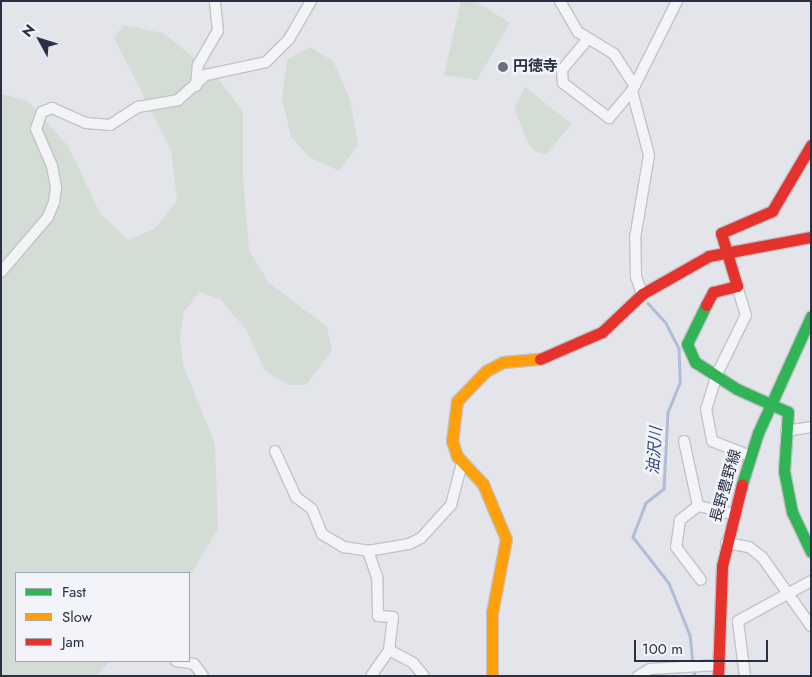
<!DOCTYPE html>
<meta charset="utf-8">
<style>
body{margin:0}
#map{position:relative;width:812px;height:677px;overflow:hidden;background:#e4e5ea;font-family:Jost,"Noto Sans JP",sans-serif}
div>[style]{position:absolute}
.green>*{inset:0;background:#d3ddd5}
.stream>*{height:2.5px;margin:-1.25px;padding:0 1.25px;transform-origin:1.25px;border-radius:1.25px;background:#b1bdd6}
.roads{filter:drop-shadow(1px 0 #c2c3c8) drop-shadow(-1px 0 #c2c3c8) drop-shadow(0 1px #c2c3c8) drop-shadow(0 -1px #c2c3c8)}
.street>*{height:10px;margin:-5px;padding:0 5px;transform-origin:5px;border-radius:5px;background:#f3f4f6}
.fast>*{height:11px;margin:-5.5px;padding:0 5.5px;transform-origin:5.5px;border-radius:5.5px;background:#30b455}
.slow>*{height:11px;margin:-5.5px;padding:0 5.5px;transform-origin:5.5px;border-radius:5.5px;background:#ff9f0a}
.jam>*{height:11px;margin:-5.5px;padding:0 5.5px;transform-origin:5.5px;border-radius:5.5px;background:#e5322d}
.dots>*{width:14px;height:14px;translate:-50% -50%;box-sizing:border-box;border:2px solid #f2f4f9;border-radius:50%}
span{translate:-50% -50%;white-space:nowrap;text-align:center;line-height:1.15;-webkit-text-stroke:5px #f2f4f9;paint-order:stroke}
.poi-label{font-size:15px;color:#292f45;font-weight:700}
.left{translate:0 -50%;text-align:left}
.street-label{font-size:15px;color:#292f45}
.water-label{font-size:16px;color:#2f467c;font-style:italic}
.frame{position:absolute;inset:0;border:2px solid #292f45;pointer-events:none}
.legend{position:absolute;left:15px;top:572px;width:175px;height:90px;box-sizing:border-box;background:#f2f4f9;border:1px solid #a2a5b1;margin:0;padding:6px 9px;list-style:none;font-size:15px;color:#292f45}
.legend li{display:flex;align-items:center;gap:10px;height:25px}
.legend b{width:25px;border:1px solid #a2a5b1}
.north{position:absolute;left:15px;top:15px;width:50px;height:50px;-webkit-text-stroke:4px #f2f4f9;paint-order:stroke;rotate:309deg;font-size:14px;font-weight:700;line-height:20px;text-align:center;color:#292f45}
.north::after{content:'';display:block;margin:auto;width:18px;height:22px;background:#292f45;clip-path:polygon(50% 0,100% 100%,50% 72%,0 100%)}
.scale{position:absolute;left:634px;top:640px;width:134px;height:22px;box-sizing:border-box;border:2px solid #292f45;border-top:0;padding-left:6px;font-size:15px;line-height:18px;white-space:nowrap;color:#292f45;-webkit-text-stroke:4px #f2f4f9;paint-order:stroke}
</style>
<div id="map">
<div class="green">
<i style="clip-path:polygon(461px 1px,475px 1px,510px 23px,477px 80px,444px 75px)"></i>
<i style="clip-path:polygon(123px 25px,163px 33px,216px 76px,243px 111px,243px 179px,249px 250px,269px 283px,327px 327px,332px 350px,306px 385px,288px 385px,265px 371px,247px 331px,220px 299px,199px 292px,184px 312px,180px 337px,183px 365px,215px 444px,218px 529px,189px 577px,189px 573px,16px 573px,16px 661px,110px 661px,96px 676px,1px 676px,1px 94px,28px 101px,68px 146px,100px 213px,128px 240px,154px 229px,177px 201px,171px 150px,114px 38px)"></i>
<i style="clip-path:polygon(310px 47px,333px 61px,350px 99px,358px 145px,339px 171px,309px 157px,291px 137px,282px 99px,287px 60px)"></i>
<i style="clip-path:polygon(525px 87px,572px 124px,546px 154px,536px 152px,529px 145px,514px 109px)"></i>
</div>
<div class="stream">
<i style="left:620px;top:55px;width:27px;rotate:57deg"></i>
<i style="left:643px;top:115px;width:14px;rotate:73deg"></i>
<i style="left:648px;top:303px;width:27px;rotate:48deg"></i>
<i style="left:666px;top:323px;width:28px;rotate:63deg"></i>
<i style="left:679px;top:348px;width:35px;rotate:88deg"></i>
<i style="left:680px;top:383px;width:32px;rotate:112deg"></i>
<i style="left:668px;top:413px;width:76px;rotate:93deg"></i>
<i style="left:664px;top:489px;width:23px;rotate:142deg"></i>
<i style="left:646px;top:503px;width:36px;rotate:111deg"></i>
<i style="left:633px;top:537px;width:58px;rotate:52deg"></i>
<i style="left:669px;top:583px;width:56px;rotate:68deg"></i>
<i style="left:690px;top:635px;width:29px;rotate:84deg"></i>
<i style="left:694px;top:670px;width:6px;rotate:81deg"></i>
</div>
<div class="roads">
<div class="street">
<i style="left:560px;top:1px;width:36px;rotate:60deg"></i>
<i style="left:578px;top:32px;width:42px;rotate:31.4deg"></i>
<i style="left:614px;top:54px;width:38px;rotate:57deg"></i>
<i style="left:587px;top:40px;width:39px;rotate:130deg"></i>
<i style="left:562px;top:70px;width:13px;rotate:86deg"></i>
<i style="left:563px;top:83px;width:58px;rotate:37.3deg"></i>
<i style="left:609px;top:118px;width:35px;rotate:-50deg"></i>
<i style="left:196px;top:86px;width:21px;rotate:-85deg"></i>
<i style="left:198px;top:65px;width:39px;rotate:-60deg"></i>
<i style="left:218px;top:31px;width:30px;rotate:-96deg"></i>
<i style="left:1px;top:272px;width:72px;rotate:-49.5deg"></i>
<i style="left:48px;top:217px;width:16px;rotate:-68deg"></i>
<i style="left:54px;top:202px;width:15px;rotate:-82deg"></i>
<i style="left:56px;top:187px;width:21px;rotate:-101deg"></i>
<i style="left:52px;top:166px;width:40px;rotate:-113.4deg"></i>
<i style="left:36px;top:129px;width:18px;rotate:-71deg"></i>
<i style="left:42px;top:112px;width:11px;rotate:-22deg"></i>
<i style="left:52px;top:108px;width:37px;rotate:24deg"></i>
<i style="left:86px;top:123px;width:24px;rotate:5deg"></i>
<i style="left:110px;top:125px;width:33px;rotate:-33deg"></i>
<i style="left:138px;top:107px;width:41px;rotate:-9.9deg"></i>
<i style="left:178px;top:100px;width:38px;rotate:-42deg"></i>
<i style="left:206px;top:75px;width:61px;rotate:-12.2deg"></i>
<i style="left:266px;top:62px;width:33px;rotate:-45deg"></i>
<i style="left:289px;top:39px;width:44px;rotate:-59.9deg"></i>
<i style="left:737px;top:286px;width:30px;rotate:73deg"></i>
<i style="left:746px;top:315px;width:66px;rotate:116.2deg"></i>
<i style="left:717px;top:374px;width:37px;rotate:107deg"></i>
<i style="left:706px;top:409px;width:33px;rotate:79deg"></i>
<i style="left:712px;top:441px;width:41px;rotate:21.5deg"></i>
<i style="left:642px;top:294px;width:18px;rotate:-109deg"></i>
<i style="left:636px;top:277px;width:39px;rotate:-91deg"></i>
<i style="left:635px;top:238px;width:84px;rotate:-80.4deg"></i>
<i style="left:649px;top:155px;width:66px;rotate:-104.9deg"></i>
<i style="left:632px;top:91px;width:101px;rotate:-63.4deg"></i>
<i style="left:786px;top:431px;width:25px;rotate:-9deg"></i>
<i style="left:684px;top:441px;width:66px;rotate:77.8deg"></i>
<i style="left:698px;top:506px;width:36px;rotate:13deg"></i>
<i style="left:275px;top:451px;width:51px;rotate:65.5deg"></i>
<i style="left:296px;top:497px;width:20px;rotate:37deg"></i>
<i style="left:312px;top:509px;width:27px;rotate:68deg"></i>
<i style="left:322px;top:534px;width:26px;rotate:31deg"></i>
<i style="left:344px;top:547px;width:24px;rotate:9deg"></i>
<i style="left:698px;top:506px;width:23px;rotate:142deg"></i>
<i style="left:680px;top:520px;width:27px;rotate:98deg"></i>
<i style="left:676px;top:547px;width:41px;rotate:52.9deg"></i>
<i style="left:726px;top:543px;width:23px;rotate:10deg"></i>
<i style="left:749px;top:547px;width:16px;rotate:38deg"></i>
<i style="left:762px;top:557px;width:85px;rotate:54.6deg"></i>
<i style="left:389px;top:650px;width:27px;rotate:28deg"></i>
<i style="left:413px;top:663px;width:17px;rotate:50deg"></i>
<i style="left:176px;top:661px;width:18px;rotate:9deg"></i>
<i style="left:194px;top:664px;width:15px;rotate:53deg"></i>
<i style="left:371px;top:676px;width:32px;rotate:-55deg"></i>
<i style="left:389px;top:650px;width:33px;rotate:-83deg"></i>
<i style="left:393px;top:617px;width:15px;rotate:-176deg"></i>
<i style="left:378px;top:616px;width:39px;rotate:-91deg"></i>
<i style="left:377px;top:577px;width:28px;rotate:-109deg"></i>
<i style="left:368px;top:551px;width:42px;rotate:-9.7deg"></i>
<i style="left:409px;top:544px;width:13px;rotate:-27deg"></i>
<i style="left:421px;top:538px;width:45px;rotate:-47.7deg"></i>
<i style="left:451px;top:505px;width:43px;rotate:-75.3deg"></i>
<i style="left:638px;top:676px;width:14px;rotate:-30deg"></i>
<i style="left:650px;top:669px;width:68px;rotate:-3.4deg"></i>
<i style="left:745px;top:676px;width:55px;rotate:-97.3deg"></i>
<i style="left:738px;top:621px;width:83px;rotate:-28.7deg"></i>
</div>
<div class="fast">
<i style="left:706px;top:305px;width:43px;rotate:116deg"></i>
<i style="left:687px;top:344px;width:20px;rotate:66deg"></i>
<i style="left:695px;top:362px;width:50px;rotate:32.7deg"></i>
<i style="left:737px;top:389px;width:56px;rotate:24.3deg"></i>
<i style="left:788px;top:412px;width:59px;rotate:93.9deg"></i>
<i style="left:784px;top:471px;width:42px;rotate:79deg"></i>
<i style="left:792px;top:512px;width:44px;rotate:64.6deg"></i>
<i style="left:742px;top:484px;width:53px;rotate:-72.6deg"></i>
<i style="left:758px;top:433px;width:128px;rotate:-65.6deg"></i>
</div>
<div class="slow">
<i style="left:492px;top:676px;width:63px;rotate:-90deg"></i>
<i style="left:492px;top:613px;width:75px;rotate:-79.3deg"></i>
<i style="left:506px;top:539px;width:60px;rotate:-112.7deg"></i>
<i style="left:483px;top:484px;width:38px;rotate:-133deg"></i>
<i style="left:457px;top:456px;width:16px;rotate:-108deg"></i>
<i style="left:452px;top:441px;width:40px;rotate:-82.9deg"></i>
<i style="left:457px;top:401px;width:42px;rotate:-46deg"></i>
<i style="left:486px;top:371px;width:19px;rotate:-28deg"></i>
<i style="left:503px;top:362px;width:37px;rotate:-5deg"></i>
</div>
<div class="jam">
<i style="left:706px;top:305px;width:15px;rotate:-62deg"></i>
<i style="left:713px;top:292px;width:25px;rotate:-14deg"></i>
<i style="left:737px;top:286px;width:55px;rotate:-106.8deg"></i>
<i style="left:721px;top:233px;width:56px;rotate:-23.3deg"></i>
<i style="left:772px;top:211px;width:77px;rotate:-59.4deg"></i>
<i style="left:540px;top:359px;width:68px;rotate:-23.5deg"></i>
<i style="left:602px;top:332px;width:55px;rotate:-43.5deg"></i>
<i style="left:642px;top:294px;width:77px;rotate:-29.6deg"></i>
<i style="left:709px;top:256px;width:104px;rotate:-10.6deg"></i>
<i style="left:718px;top:676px;width:110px;rotate:-87.9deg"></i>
<i style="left:722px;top:566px;width:84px;rotate:-76.3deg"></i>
</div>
</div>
<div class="dots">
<i style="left:503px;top:67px;background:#6a6f7f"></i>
</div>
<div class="poi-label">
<span class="left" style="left:513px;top:67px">円徳寺</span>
</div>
<div class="street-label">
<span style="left:726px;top:486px;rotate:-74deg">長野豊野線</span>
</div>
<div class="water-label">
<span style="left:655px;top:451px;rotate:-86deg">油沢川</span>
</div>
<div class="frame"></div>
<ul class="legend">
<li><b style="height:6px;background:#30b455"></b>Fast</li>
<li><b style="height:6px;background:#ff9f0a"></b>Slow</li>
<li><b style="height:6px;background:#e5322d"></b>Jam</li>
</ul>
<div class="north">N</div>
<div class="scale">100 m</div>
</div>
